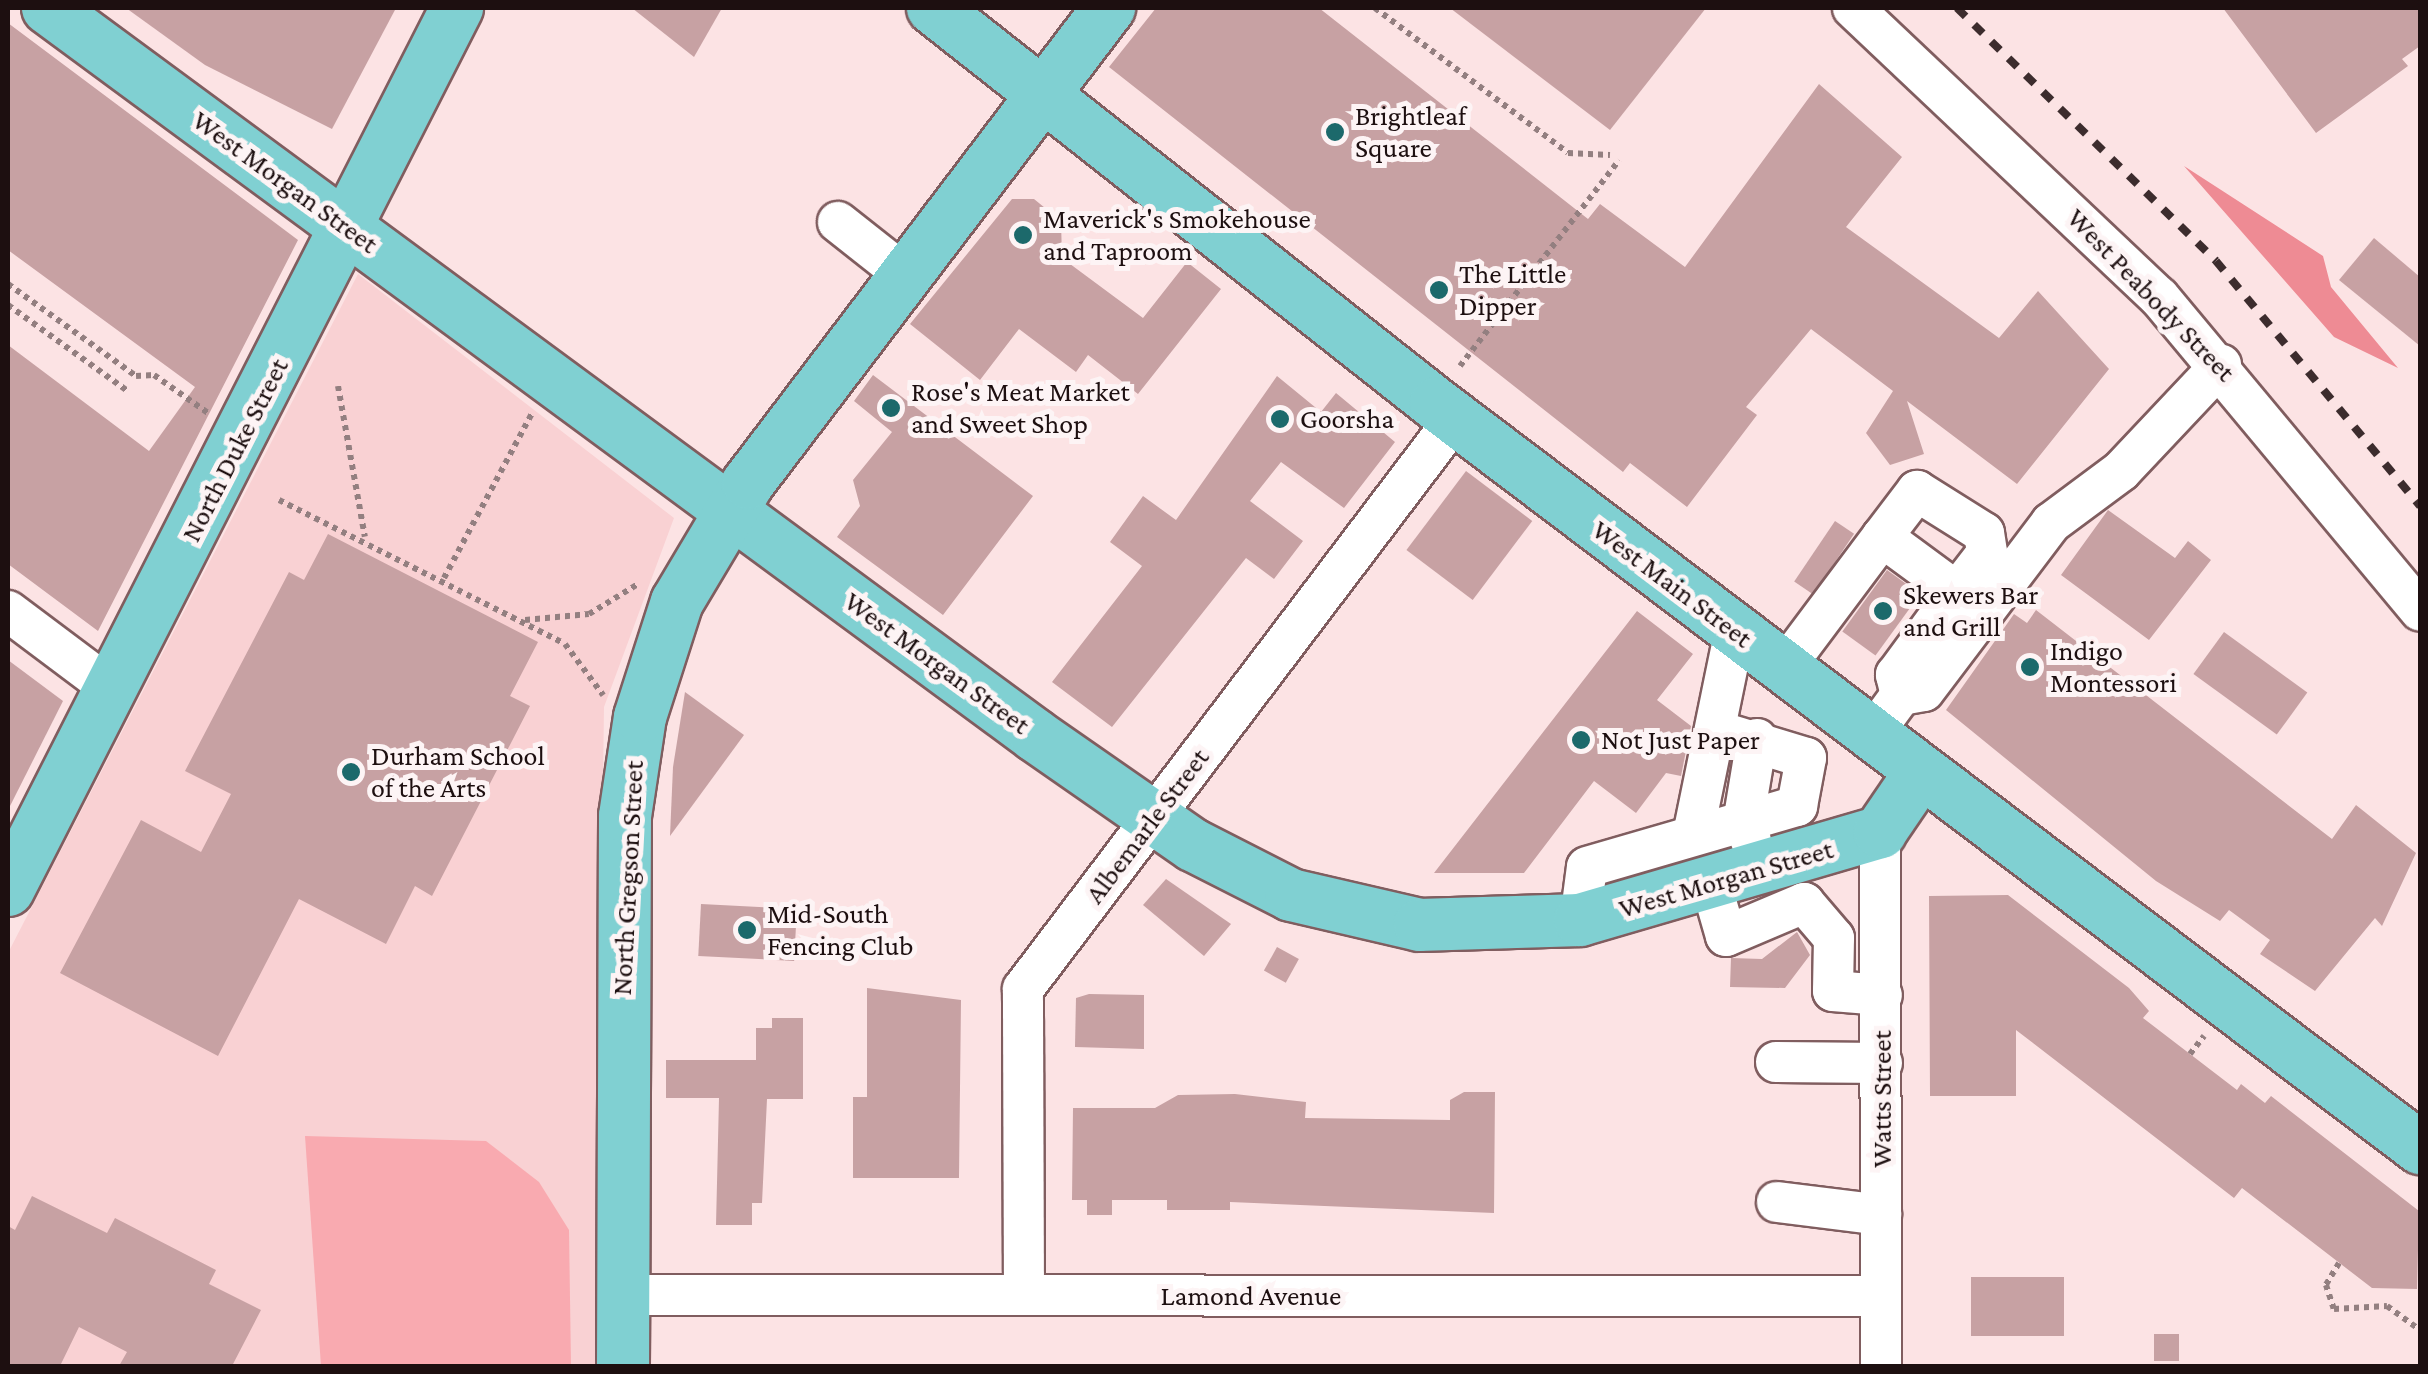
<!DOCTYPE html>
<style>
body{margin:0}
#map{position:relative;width:2428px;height:1374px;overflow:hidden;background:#fce3e4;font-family:"Crimson Pro",serif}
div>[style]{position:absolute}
.built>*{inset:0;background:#f9d1d3}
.green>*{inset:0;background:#f9aab0}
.forest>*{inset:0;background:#ee8b94}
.building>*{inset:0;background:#c7a1a3;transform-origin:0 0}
.path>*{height:6px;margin-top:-3px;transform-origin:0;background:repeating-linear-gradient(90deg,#937f80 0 5px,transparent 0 10px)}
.roads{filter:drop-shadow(2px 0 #805d5f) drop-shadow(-2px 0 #805d5f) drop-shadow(0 2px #805d5f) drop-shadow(0 -2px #805d5f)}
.minor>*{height:40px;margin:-20px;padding:0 20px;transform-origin:20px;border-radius:20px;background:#fff}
.major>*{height:52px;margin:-26px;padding:0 26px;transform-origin:26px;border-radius:26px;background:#80d0d2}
.rail>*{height:8px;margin-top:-4px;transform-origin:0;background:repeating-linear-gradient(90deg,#3c2c2d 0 12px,transparent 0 24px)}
.dots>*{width:28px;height:28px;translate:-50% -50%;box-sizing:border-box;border:5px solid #fdf4f5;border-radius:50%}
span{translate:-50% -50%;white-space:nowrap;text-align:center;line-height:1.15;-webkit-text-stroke:10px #fdf4f5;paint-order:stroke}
.poi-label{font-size:28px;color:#1d0f10}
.left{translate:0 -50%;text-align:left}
.street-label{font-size:28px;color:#1d0f10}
.frame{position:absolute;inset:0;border:10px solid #1d0f10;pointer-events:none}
</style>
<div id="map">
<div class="built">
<i style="clip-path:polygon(358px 274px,674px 518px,604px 707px,595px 1366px,8px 1366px,8px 953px)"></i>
</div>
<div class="green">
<i style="clip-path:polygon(305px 1136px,486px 1141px,539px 1182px,569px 1230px,571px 1366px,321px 1366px)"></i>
</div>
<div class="forest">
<i style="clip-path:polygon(2184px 166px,2323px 256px,2331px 287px,2398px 368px,2334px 337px)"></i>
</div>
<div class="building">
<i style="clip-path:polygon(126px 8px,396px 8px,332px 129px,205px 65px)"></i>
<i style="clip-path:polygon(632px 8px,722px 8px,694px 57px)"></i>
<i style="clip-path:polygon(1156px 8px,1319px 8px,1588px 219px,1600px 204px,1685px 267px,1819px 84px,1902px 157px,1846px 227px,1999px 338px,2038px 291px,2109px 369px,2017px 484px,1907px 401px,1924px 454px,1890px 465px,1866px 433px,1893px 391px,1811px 329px,1746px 407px,1757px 415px,1687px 507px,1630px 463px,1623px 472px,1109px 67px)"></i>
<i style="clip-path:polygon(1450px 8px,1706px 8px,1610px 130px)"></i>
<i style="clip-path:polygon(2223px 8px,2420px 8px,2420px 46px,2402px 59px,2408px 66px,2316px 133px)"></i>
<i style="clip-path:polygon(8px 23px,298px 240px,98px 631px,8px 564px,8px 345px,149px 451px,195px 387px,8px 250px)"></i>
<i style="clip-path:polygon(1012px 199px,1034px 199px,1061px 221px,1062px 258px,1143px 318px,1187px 262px,1221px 289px,1138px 394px,1088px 355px,1076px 372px,1019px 329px,980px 380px,910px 324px)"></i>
<i style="clip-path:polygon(2374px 238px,2420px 277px,2420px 346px,2339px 280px)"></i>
<i style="clip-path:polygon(873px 375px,1033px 496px,943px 615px,837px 537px,860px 506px,853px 480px,892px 432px,854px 401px)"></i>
<i style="clip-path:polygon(1277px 376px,1321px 412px,1336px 393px,1395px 442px,1344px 508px,1281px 462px,1250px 501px,1303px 541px,1274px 579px,1246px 558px,1112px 727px,1052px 682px,1142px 566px,1110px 542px,1143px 496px,1176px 520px)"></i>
<i style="left:1466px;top:471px;width:83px;height:99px;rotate:37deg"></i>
<i style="clip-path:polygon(2108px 510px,2175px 558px,2188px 541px,2211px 560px,2149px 640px,2061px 575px)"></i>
<i style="left:1835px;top:521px;width:23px;height:73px;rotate:34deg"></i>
<i style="clip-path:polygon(328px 534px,538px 642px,510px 696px,530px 706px,432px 896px,415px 886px,386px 944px,299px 899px,218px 1056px,60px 973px,141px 820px,201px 852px,231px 794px,185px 771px,289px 572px,304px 580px)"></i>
<i style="left:1887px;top:570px;width:41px;height:76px;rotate:36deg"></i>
<i style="clip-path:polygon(2036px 610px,2332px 839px,2356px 805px,2416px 853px,2382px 926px,2375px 918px,2315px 991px,2260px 954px,2270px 940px,2229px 910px,2220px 921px,2156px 881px,1946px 710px,2014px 614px,2027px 623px)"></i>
<i style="clip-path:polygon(1637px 611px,1693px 654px,1657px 700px,1691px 726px,1681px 776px,1666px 773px,1636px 813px,1594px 781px,1524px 873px,1434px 873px)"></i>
<i style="left:2224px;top:632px;width:103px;height:52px;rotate:36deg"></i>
<i style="clip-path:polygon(8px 660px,63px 701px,8px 810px)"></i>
<i style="clip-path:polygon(685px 692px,744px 735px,670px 836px,673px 767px)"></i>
<i style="clip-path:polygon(1166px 879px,1231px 924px,1204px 956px,1143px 905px)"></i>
<i style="clip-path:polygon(2008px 895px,2129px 988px,2149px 1011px,2143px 1018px,2237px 1090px,2241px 1084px,2265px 1103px,2271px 1096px,2419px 1211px,2417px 1289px,2372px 1288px,2242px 1188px,2234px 1198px,2016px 1030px,2016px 1096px,1930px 1096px,1929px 896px)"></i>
<i style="left:701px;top:904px;width:96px;height:52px;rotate:3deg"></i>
<i style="clip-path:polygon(1797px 932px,1810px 955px,1785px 988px,1730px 987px,1731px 958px,1762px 959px)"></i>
<i style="left:1277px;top:947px;width:25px;height:27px;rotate:29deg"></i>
<i style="clip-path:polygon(867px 988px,961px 1000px,959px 1178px,853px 1178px,853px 1097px,867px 1097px)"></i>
<i style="clip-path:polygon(1089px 994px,1144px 995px,1144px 1049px,1075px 1047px,1076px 998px)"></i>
<i style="clip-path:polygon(772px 1018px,803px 1018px,803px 1099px,767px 1099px,762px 1203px,752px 1203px,752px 1225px,716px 1225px,719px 1098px,666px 1098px,666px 1060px,756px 1060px,756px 1028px,772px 1028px)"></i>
<i style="clip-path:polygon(1464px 1092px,1495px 1092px,1494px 1213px,1230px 1202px,1230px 1210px,1167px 1210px,1167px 1200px,1112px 1200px,1112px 1215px,1087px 1215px,1087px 1200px,1072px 1200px,1073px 1108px,1155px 1108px,1178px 1095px,1235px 1094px,1306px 1102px,1305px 1118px,1450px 1120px,1450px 1100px)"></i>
<i style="clip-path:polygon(32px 1196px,107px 1233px,115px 1218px,216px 1270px,209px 1284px,261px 1310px,232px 1366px,119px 1366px,127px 1352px,79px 1327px,60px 1366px,8px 1366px,8px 1226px,15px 1230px)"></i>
<i style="left:2064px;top:1277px;width:59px;height:93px;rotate:90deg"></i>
<i style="left:2154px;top:1334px;width:25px;height:27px"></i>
</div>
<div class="path">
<i style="left:1375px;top:8px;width:241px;rotate:36.9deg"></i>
<i style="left:1568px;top:153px;width:42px;rotate:2.7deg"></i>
<i style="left:8px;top:284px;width:158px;rotate:35.7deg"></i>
<i style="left:136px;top:376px;width:18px;rotate:-3deg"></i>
<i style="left:154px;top:375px;width:66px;rotate:35.1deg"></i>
<i style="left:8px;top:305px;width:149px;rotate:35.7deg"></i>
<i style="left:1460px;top:366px;width:260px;rotate:-52.3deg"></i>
<i style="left:338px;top:386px;width:153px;rotate:79.9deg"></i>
<i style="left:279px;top:500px;width:320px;rotate:26.7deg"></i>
<i style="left:565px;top:644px;width:64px;rotate:53.3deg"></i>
<i style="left:444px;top:578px;width:187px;rotate:-61.9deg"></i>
<i style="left:525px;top:620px;width:64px;rotate:-5.4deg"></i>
<i style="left:589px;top:614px;width:57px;rotate:-31.5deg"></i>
<i style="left:2190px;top:1054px;width:23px;rotate:-52deg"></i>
<i style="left:2339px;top:1263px;width:26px;rotate:121deg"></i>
<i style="left:2326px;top:1285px;width:25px;rotate:72deg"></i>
<i style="left:2334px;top:1309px;width:53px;rotate:-3.2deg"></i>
<i style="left:2387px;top:1306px;width:41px;rotate:36deg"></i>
</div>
<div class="roads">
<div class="minor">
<i style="left:1853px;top:8px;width:421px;rotate:43.4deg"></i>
<i style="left:2159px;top:297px;width:408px;rotate:50.2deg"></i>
<i style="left:838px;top:222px;width:85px;rotate:38.3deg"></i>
<i style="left:8px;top:611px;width:130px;rotate:36.9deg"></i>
<i style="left:1784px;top:668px;width:164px;rotate:-53.2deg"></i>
<i style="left:1882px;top:537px;width:58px;rotate:-52.7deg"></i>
<i style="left:1917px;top:491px;width:79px;rotate:32.1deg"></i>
<i style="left:1984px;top:533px;width:20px;rotate:81deg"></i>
<i style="left:1987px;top:553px;width:49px;rotate:127.6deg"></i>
<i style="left:1957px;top:592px;width:93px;rotate:-143.7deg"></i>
<i style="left:1901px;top:695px;width:21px;rotate:-104deg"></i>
<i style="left:1896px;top:675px;width:103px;rotate:-53.7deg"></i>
<i style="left:1871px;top:736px;width:51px;rotate:-53.8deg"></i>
<i style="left:1901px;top:695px;width:23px;rotate:-10deg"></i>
<i style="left:1924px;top:691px;width:211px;rotate:-52.9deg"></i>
<i style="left:2051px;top:523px;width:87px;rotate:-36.6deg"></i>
<i style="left:2121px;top:471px;width:146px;rotate:-46.7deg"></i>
<i style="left:1694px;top:830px;width:203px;rotate:-78.4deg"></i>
<i style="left:1880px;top:832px;width:534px;rotate:89.89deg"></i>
<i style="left:1751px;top:841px;width:25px;rotate:-106deg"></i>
<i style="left:1744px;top:817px;width:79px;rotate:-80.5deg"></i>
<i style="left:1711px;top:884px;width:54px;rotate:73.9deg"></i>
<i style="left:1726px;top:936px;width:85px;rotate:-22.9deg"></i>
<i style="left:1804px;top:903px;width:46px;rotate:49.4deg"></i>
<i style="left:1834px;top:938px;width:53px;rotate:91.1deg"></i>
<i style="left:1833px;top:991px;width:49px;rotate:4.7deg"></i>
<i style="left:1580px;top:920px;width:53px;rotate:-82.5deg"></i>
<i style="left:1587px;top:867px;width:219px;rotate:-16.2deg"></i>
<i style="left:1797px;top:806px;width:49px;rotate:-79.4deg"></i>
<i style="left:1806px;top:758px;width:93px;rotate:-163.1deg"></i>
<i style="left:1776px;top:1062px;width:106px;rotate:0.5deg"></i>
<i style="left:1777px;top:1202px;width:105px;rotate:7.1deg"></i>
<i style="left:622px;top:1295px;width:1259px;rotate:0.05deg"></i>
<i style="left:1024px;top:1295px;width:306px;rotate:-90.2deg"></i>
<i style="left:1023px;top:989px;width:715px;rotate:-52.84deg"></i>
</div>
<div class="major">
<i style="left:48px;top:8px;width:1227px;rotate:36.38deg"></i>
<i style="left:1036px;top:736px;width:191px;rotate:34.8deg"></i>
<i style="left:1193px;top:845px;width:110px;rotate:27deg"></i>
<i style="left:1291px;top:895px;width:132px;rotate:13.1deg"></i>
<i style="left:1420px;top:925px;width:160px;rotate:-1.8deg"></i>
<i style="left:1580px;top:920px;width:313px;rotate:-16.3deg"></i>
<i style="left:1880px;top:832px;width:73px;rotate:-55.7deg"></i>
<i style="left:933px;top:8px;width:640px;rotate:38.21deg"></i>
<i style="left:1436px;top:404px;width:1234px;rotate:37.09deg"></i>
<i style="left:8px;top:890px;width:990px;rotate:-63.02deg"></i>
<i style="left:623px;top:1366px;width:550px;rotate:-89.79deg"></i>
<i style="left:625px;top:816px;width:100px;rotate:-81.4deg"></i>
<i style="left:640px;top:717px;width:121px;rotate:-72.2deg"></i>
<i style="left:677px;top:602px;width:139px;rotate:-59.2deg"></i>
<i style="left:748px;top:483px;width:597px;rotate:-52.77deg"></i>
</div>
</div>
<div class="rail">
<i style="left:1957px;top:8px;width:362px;rotate:44.3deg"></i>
<i style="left:2216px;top:261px;width:319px;rotate:50.2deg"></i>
</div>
<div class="dots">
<i style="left:1335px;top:132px;background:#1c696b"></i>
<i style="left:1023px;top:235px;background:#1c696b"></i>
<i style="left:1439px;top:290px;background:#1c696b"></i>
<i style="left:891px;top:408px;background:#1c696b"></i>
<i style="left:1280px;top:419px;background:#1c696b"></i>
<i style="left:1883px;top:611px;background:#1c696b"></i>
<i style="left:2030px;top:667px;background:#1c696b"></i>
<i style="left:1581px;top:740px;background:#1c696b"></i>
<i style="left:351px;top:772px;background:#1c696b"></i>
<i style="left:747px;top:930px;background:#1c696b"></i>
</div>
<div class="poi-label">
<span class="left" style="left:1355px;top:132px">Brightleaf<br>Square</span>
<span class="left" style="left:1043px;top:235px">Maverick's Smokehouse<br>and Taproom</span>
<span class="left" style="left:1459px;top:290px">The Little<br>Dipper</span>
<span class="left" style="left:911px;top:408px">Rose's Meat Market<br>and Sweet Shop</span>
<span class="left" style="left:1300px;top:419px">Goorsha</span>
<span class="left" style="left:1903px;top:611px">Skewers Bar<br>and Grill</span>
<span class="left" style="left:2050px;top:667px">Indigo<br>Montessori</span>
<span class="left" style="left:1601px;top:740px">Not Just Paper</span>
<span class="left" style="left:371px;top:772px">Durham School<br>of the Arts</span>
<span class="left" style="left:767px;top:930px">Mid-South<br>Fencing Club</span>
</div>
<div class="street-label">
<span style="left:285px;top:182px;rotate:36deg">West Morgan Street</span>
<span style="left:2151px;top:295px;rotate:46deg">West Peabody Street</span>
<span style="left:235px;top:450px;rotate:-63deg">North Duke Street</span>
<span style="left:1672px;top:584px;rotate:37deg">West Main Street</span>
<span style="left:937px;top:663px;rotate:36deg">West Morgan Street</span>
<span style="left:1147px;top:826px;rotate:-53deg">Albemarle Street</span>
<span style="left:628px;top:878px;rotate:-87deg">North Gregson Street</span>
<span style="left:1726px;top:879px;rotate:-16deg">West Morgan Street</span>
<span style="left:1882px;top:1099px;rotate:-90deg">Watts Street</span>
<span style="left:1251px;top:1296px">Lamond Avenue</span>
</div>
<div class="frame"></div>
</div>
